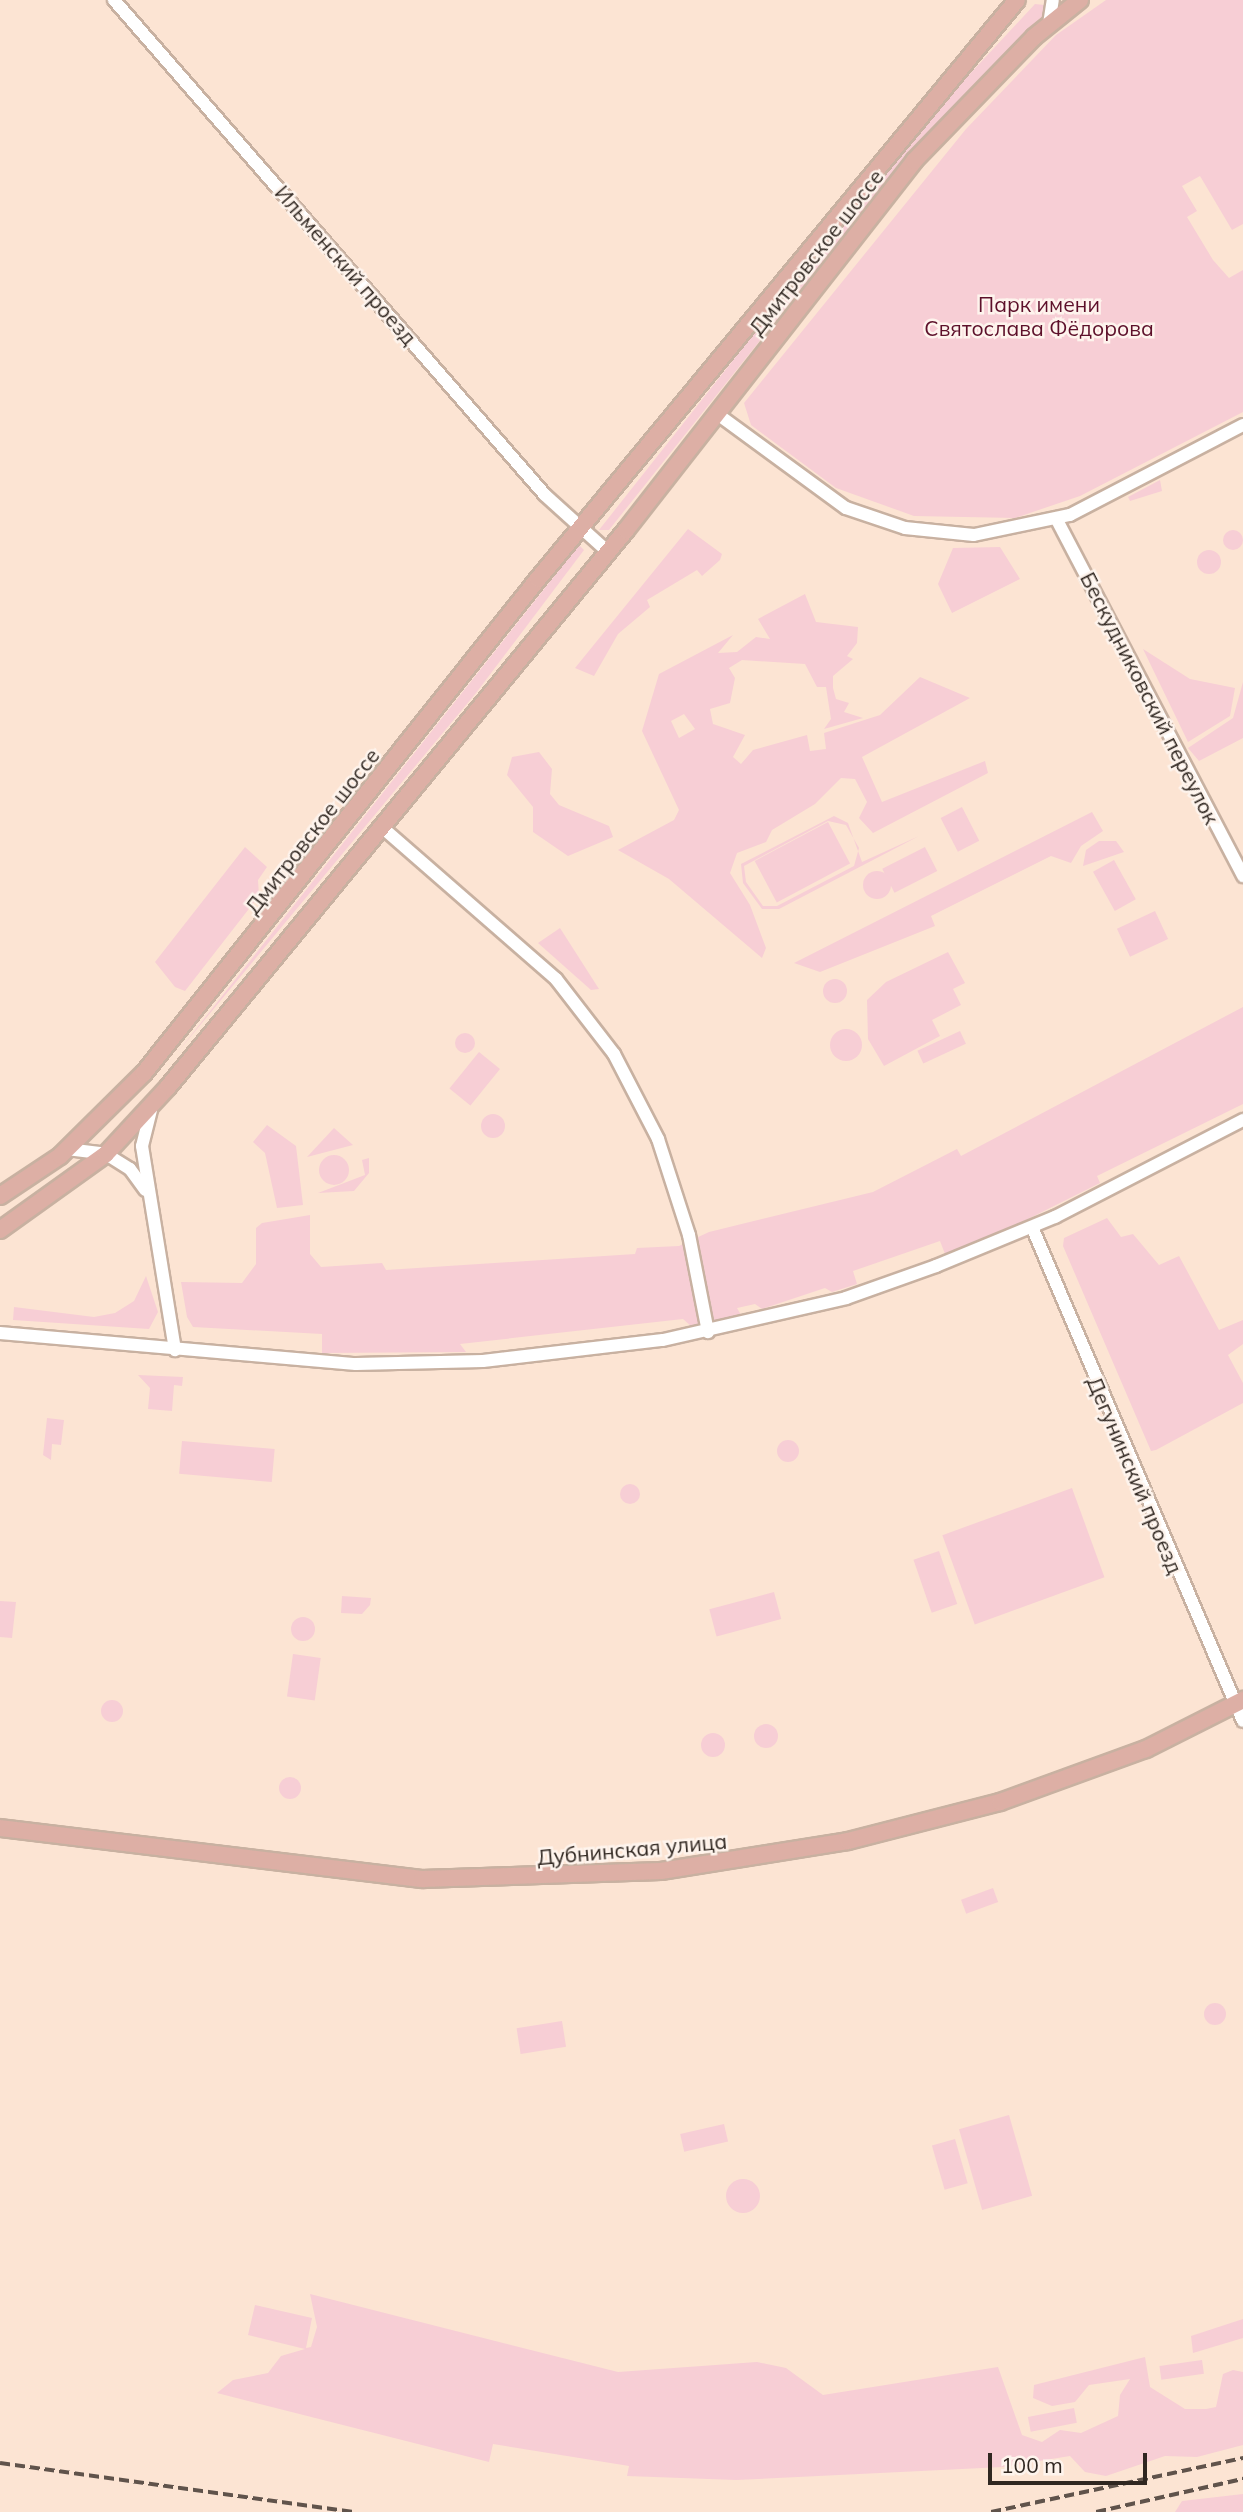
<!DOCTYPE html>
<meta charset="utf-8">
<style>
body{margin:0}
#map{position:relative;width:1243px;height:2512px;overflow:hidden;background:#fce4d3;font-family:Mulish,sans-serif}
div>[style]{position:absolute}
.green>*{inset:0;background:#f7ced5;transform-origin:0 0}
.round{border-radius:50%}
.roads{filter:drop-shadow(2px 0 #c8b1a1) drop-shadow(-2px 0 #c8b1a1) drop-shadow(0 2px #c8b1a1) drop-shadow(0 -2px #c8b1a1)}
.minor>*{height:12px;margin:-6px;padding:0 6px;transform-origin:6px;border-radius:6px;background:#fff}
.major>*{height:16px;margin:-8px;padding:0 8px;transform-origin:8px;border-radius:8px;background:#ddafa5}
.rail>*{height:3.5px;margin-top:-1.75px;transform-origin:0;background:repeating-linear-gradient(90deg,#60534b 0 10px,transparent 0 15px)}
span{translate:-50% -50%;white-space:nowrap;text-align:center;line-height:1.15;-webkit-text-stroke:5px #fef4ed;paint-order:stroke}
.street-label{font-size:21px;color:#302721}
.park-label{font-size:21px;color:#5d102a}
.scale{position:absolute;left:988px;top:2453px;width:159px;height:32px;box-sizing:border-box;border:4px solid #302721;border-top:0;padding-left:9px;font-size:21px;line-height:24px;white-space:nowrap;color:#302721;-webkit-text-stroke:5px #fef4ed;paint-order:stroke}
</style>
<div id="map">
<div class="green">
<i style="clip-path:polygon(1106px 0,1243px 0,1243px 224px,1232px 230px,1200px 176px,1182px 186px,1197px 211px,1187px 217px,1213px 260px,1229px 278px,1243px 270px,1243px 412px,1080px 496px,1015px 518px,914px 516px,836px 488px,751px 425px,744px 403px,966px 129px,1056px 35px)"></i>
<i style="clip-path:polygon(1035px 4px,1045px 5px,1045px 14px,908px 155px,609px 530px,599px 530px,901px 148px)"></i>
<i style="clip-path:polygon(1160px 480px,1162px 491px,1130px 501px,1128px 497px)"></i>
<i style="clip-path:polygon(688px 529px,722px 554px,720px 560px,702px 576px,697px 570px,647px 600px,650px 607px,618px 634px,594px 676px,575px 668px)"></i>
<i class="round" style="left:1223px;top:530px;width:20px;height:20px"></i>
<i style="clip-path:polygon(579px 545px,584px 550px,476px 693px,177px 1053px)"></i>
<i style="clip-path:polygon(1000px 547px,1020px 579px,952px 613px,938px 584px,953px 548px)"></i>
<i class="round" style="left:1197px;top:550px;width:24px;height:24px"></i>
<i style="clip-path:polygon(evenodd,805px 594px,816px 622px,858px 627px,857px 643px,847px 656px,853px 659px,833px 676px,833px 688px,836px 699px,849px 703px,844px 712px,863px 718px,824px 729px,831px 719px,826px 687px,817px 687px,805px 664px,742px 660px,729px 668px,735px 678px,730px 703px,710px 709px,713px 724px,745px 735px,733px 757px,741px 764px,753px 750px,807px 735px,810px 751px,826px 749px,824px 733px,880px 715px,920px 677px,970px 698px,862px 757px,882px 802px,985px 761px,988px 773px,873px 833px,859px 818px,867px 802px,855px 779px,841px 778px,815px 804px,772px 830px,766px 842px,737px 853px,730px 873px,750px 905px,766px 948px,762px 958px,669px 879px,618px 850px,674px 820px,679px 810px,642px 731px,659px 674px,733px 635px,718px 653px,737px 652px,756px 637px,770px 639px,758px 619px,805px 594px,684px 714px,695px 729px,679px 738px,671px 721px,684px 714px)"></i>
<i style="clip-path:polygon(1143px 649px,1190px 679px,1235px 688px,1230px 716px,1188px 742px)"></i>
<i style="clip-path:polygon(1243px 682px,1243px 738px,1199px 761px,1188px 748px,1233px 718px)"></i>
<i style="clip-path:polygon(539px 752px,552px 769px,550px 794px,559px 805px,609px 826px,613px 837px,568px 856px,533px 832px,533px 807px,507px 775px,512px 757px)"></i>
<i style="left:962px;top:807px;width:38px;height:24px;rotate:63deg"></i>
<i style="clip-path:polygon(1092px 812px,1103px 831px,1081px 846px,1071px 863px,1051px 856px,931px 916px,935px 926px,820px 972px,794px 963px)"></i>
<i style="clip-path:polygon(evenodd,834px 816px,848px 823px,862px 862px,919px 836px,779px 909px,762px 909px,743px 883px,741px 864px,834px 816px,828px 821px,846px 825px,859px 848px,854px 866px,777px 906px,763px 906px,746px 882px,744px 866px,828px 821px)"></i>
<i style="left:828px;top:822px;width:47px;height:83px;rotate:62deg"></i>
<i style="clip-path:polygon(1099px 841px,1116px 841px,1124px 852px,1083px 866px,1086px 850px)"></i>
<i style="clip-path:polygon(245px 847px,267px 867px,258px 880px,259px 896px,185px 991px,175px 987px,155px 962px)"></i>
<i style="left:925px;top:847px;width:27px;height:48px;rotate:63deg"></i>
<i style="left:1114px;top:860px;width:45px;height:24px;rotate:61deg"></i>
<i class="round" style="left:863px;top:871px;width:28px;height:28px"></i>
<i style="left:1155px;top:911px;width:31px;height:42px;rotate:65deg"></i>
<i style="clip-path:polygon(560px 928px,599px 989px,591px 990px,538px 943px)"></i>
<i style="clip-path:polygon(948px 952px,965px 983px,953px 989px,961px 1005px,932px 1020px,940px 1036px,884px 1066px,868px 1039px,867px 1000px,886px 982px)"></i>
<i class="round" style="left:823px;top:979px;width:24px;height:24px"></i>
<i style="clip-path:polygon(1243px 1007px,1243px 1104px,1097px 1176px,1100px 1183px,1020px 1223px,945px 1254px,940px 1241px,853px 1271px,857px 1284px,832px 1292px,825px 1288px,762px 1309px,755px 1304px,737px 1308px,741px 1315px,691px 1326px,683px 1319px,460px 1344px,466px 1352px,322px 1353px,322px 1334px,193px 1327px,187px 1317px,181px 1282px,242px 1283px,256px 1264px,256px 1228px,262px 1223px,310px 1215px,310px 1254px,321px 1267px,382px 1263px,386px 1270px,635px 1254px,637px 1248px,679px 1246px,709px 1232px,873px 1192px,957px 1149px,961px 1156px)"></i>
<i class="round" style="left:830px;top:1029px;width:32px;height:32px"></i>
<i style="left:960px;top:1031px;width:14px;height:47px;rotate:65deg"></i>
<i class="round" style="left:455px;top:1033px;width:20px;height:20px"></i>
<i style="left:479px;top:1052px;width:27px;height:47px;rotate:39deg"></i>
<i class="round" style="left:481px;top:1114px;width:24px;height:24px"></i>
<i style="clip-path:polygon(267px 1125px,296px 1146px,303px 1205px,277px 1208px,265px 1153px,253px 1142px)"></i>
<i style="clip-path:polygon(334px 1128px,353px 1145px,307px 1157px)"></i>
<i class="round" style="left:319px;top:1155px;width:30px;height:30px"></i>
<i style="clip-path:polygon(369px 1158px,369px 1173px,354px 1191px,318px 1193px,365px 1175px,362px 1160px)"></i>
<i style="clip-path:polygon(1107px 1218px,1121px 1237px,1133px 1234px,1159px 1265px,1179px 1256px,1219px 1330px,1243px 1320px,1243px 1344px,1228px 1355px,1243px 1383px,1243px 1403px,1156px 1450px,1151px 1451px,1063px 1246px,1064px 1238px)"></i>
<i style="clip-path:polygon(146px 1276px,158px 1312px,149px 1329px,13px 1320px,14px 1307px,94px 1317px,115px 1313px,134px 1301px)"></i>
<i style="clip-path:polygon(138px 1375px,183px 1377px,182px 1386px,174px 1385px,172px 1411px,148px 1409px,150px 1388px)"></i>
<i style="clip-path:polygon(47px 1418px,64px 1420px,61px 1445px,52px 1444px,51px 1460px,43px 1455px)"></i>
<i class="round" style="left:777px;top:1440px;width:22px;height:22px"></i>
<i style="left:182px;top:1441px;width:93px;height:33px;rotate:5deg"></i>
<i class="round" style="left:620px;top:1484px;width:20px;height:20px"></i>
<i style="left:1072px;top:1488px;width:95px;height:138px;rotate:70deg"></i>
<i style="left:939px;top:1551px;width:56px;height:27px;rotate:71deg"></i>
<i style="left:774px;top:1592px;width:28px;height:67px;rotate:75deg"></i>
<i style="clip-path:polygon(342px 1596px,371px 1598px,370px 1605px,362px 1614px,341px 1613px)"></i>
<i style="clip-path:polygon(0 1601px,16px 1602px,12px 1638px,0 1637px)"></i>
<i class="round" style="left:291px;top:1617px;width:24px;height:24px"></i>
<i style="left:293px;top:1654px;width:28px;height:43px;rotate:8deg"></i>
<i class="round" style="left:101px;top:1700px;width:22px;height:22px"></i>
<i class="round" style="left:754px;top:1724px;width:24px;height:24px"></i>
<i class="round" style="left:701px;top:1733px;width:24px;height:24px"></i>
<i class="round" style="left:279px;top:1777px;width:22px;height:22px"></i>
<i style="left:993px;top:1888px;width:15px;height:34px;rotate:70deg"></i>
<i class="round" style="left:1204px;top:2003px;width:22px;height:22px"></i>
<i style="left:562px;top:2021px;width:26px;height:46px;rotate:81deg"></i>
<i style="left:1009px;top:2115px;width:84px;height:52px;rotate:74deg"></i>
<i style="left:724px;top:2124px;width:18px;height:45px;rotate:77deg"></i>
<i style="left:955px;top:2139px;width:46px;height:24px;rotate:74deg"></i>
<i class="round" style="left:726px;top:2179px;width:34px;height:34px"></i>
<i style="clip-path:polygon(310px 2294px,618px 2372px,757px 2362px,786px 2368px,823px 2395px,998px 2367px,1022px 2435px,1042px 2442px,1060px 2430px,1081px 2433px,1118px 2416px,1120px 2395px,1130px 2379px,1089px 2385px,1075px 2402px,1052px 2406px,1033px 2398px,1034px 2385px,1145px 2357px,1150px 2387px,1185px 2409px,1206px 2409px,1216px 2407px,1223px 2374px,1233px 2370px,1243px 2372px,1243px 2445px,1197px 2457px,1165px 2456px,1106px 2476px,1085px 2472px,1070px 2456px,1003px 2467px,736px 2480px,627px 2476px,629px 2466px,493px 2444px,489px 2462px,217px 2393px,233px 2380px,268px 2373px,281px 2356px,305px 2349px,248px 2335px,255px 2305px,312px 2318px,306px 2348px,311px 2347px,317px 2327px)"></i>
<i style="clip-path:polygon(1243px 2319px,1243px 2338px,1193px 2353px,1191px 2336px)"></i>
<i style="left:1202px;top:2360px;width:14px;height:43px;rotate:82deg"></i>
<i style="left:1074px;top:2408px;width:15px;height:47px;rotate:79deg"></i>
<i style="clip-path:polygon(1243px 2494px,1243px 2512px,1175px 2512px,1182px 2501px)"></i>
</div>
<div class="roads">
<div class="minor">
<i style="left:114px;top:0;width:656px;rotate:48.95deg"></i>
<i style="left:545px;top:495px;width:85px;rotate:42.1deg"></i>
<i style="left:1049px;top:24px;width:24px;rotate:-81deg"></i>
<i style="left:716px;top:413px;width:161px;rotate:36.2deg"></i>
<i style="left:846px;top:508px;width:62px;rotate:18.7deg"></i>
<i style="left:905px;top:528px;width:69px;rotate:5.8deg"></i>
<i style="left:974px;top:535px;width:98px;rotate:-11.8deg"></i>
<i style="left:1070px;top:515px;width:195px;rotate:-27.5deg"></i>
<i style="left:1057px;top:520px;width:402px;rotate:62.4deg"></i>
<i style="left:384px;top:829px;width:228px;rotate:41.1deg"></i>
<i style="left:556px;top:979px;width:95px;rotate:52.3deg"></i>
<i style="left:614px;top:1054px;width:96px;rotate:62.6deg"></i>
<i style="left:658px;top:1139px;width:101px;rotate:72.1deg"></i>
<i style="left:689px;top:1235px;width:99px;rotate:78.9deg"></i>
<i style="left:151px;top:1110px;width:37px;rotate:104deg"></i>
<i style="left:142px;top:1146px;width:207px;rotate:80.8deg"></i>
<i style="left:67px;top:1149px;width:39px;rotate:7deg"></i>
<i style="left:106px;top:1154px;width:28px;rotate:32deg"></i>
<i style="left:130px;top:1169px;width:26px;rotate:54deg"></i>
<i style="left:1032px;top:1227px;width:537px;rotate:66.87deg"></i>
<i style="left:0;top:1333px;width:357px;rotate:5deg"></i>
<i style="left:356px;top:1364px;width:127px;rotate:-1.4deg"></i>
<i style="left:483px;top:1361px;width:181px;rotate:-6.7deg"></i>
<i style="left:663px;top:1340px;width:188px;rotate:-12.9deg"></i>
<i style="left:846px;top:1298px;width:96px;rotate:-19.6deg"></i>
<i style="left:936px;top:1266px;width:129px;rotate:-22.4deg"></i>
<i style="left:1055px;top:1217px;width:212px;rotate:-27.3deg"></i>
</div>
<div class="major">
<i style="left:0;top:1196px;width:72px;rotate:-33.7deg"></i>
<i style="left:60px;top:1156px;width:118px;rotate:-44.7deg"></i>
<i style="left:144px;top:1073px;width:632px;rotate:-51.43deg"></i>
<i style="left:538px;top:579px;width:751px;rotate:-50.4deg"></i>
<i style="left:0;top:1230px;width:130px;rotate:-35.6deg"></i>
<i style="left:106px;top:1154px;width:91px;rotate:-47.2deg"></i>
<i style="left:168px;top:1087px;width:721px;rotate:-50.57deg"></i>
<i style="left:626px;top:530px;width:468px;rotate:-52deg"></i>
<i style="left:914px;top:161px;width:173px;rotate:-45.9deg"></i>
<i style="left:1034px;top:37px;width:59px;rotate:-38.8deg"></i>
<i style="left:0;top:1828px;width:425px;rotate:6.9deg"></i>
<i style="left:422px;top:1879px;width:239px;rotate:-1.9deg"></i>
<i style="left:661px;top:1871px;width:189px;rotate:-9.1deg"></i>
<i style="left:848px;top:1841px;width:157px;rotate:-14.4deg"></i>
<i style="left:1000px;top:1802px;width:155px;rotate:-20deg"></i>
<i style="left:1146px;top:1749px;width:109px;rotate:-26.8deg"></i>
</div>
</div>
<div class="rail">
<i style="left:0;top:2463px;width:357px;rotate:7.9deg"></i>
<i style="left:991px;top:2512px;width:258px;rotate:-12.1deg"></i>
<i style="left:1096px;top:2512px;width:151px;rotate:-12.7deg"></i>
</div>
<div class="street-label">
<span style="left:816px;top:252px;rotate:-52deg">Дмитровское шоссе</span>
<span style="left:346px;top:265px;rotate:49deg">Ильменский проезд</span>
<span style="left:1150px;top:698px;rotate:63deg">Бескудниковский переулок</span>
<span style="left:312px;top:831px;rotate:-52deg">Дмитровское шоссе</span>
<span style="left:1135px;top:1475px;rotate:67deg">Дегунинский проезд</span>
<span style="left:632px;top:1849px;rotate:-5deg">Дубнинская улица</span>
</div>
<div class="park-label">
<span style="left:1039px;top:316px">Парк имени<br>Святослава Фёдорова</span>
</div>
<div class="scale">100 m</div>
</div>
